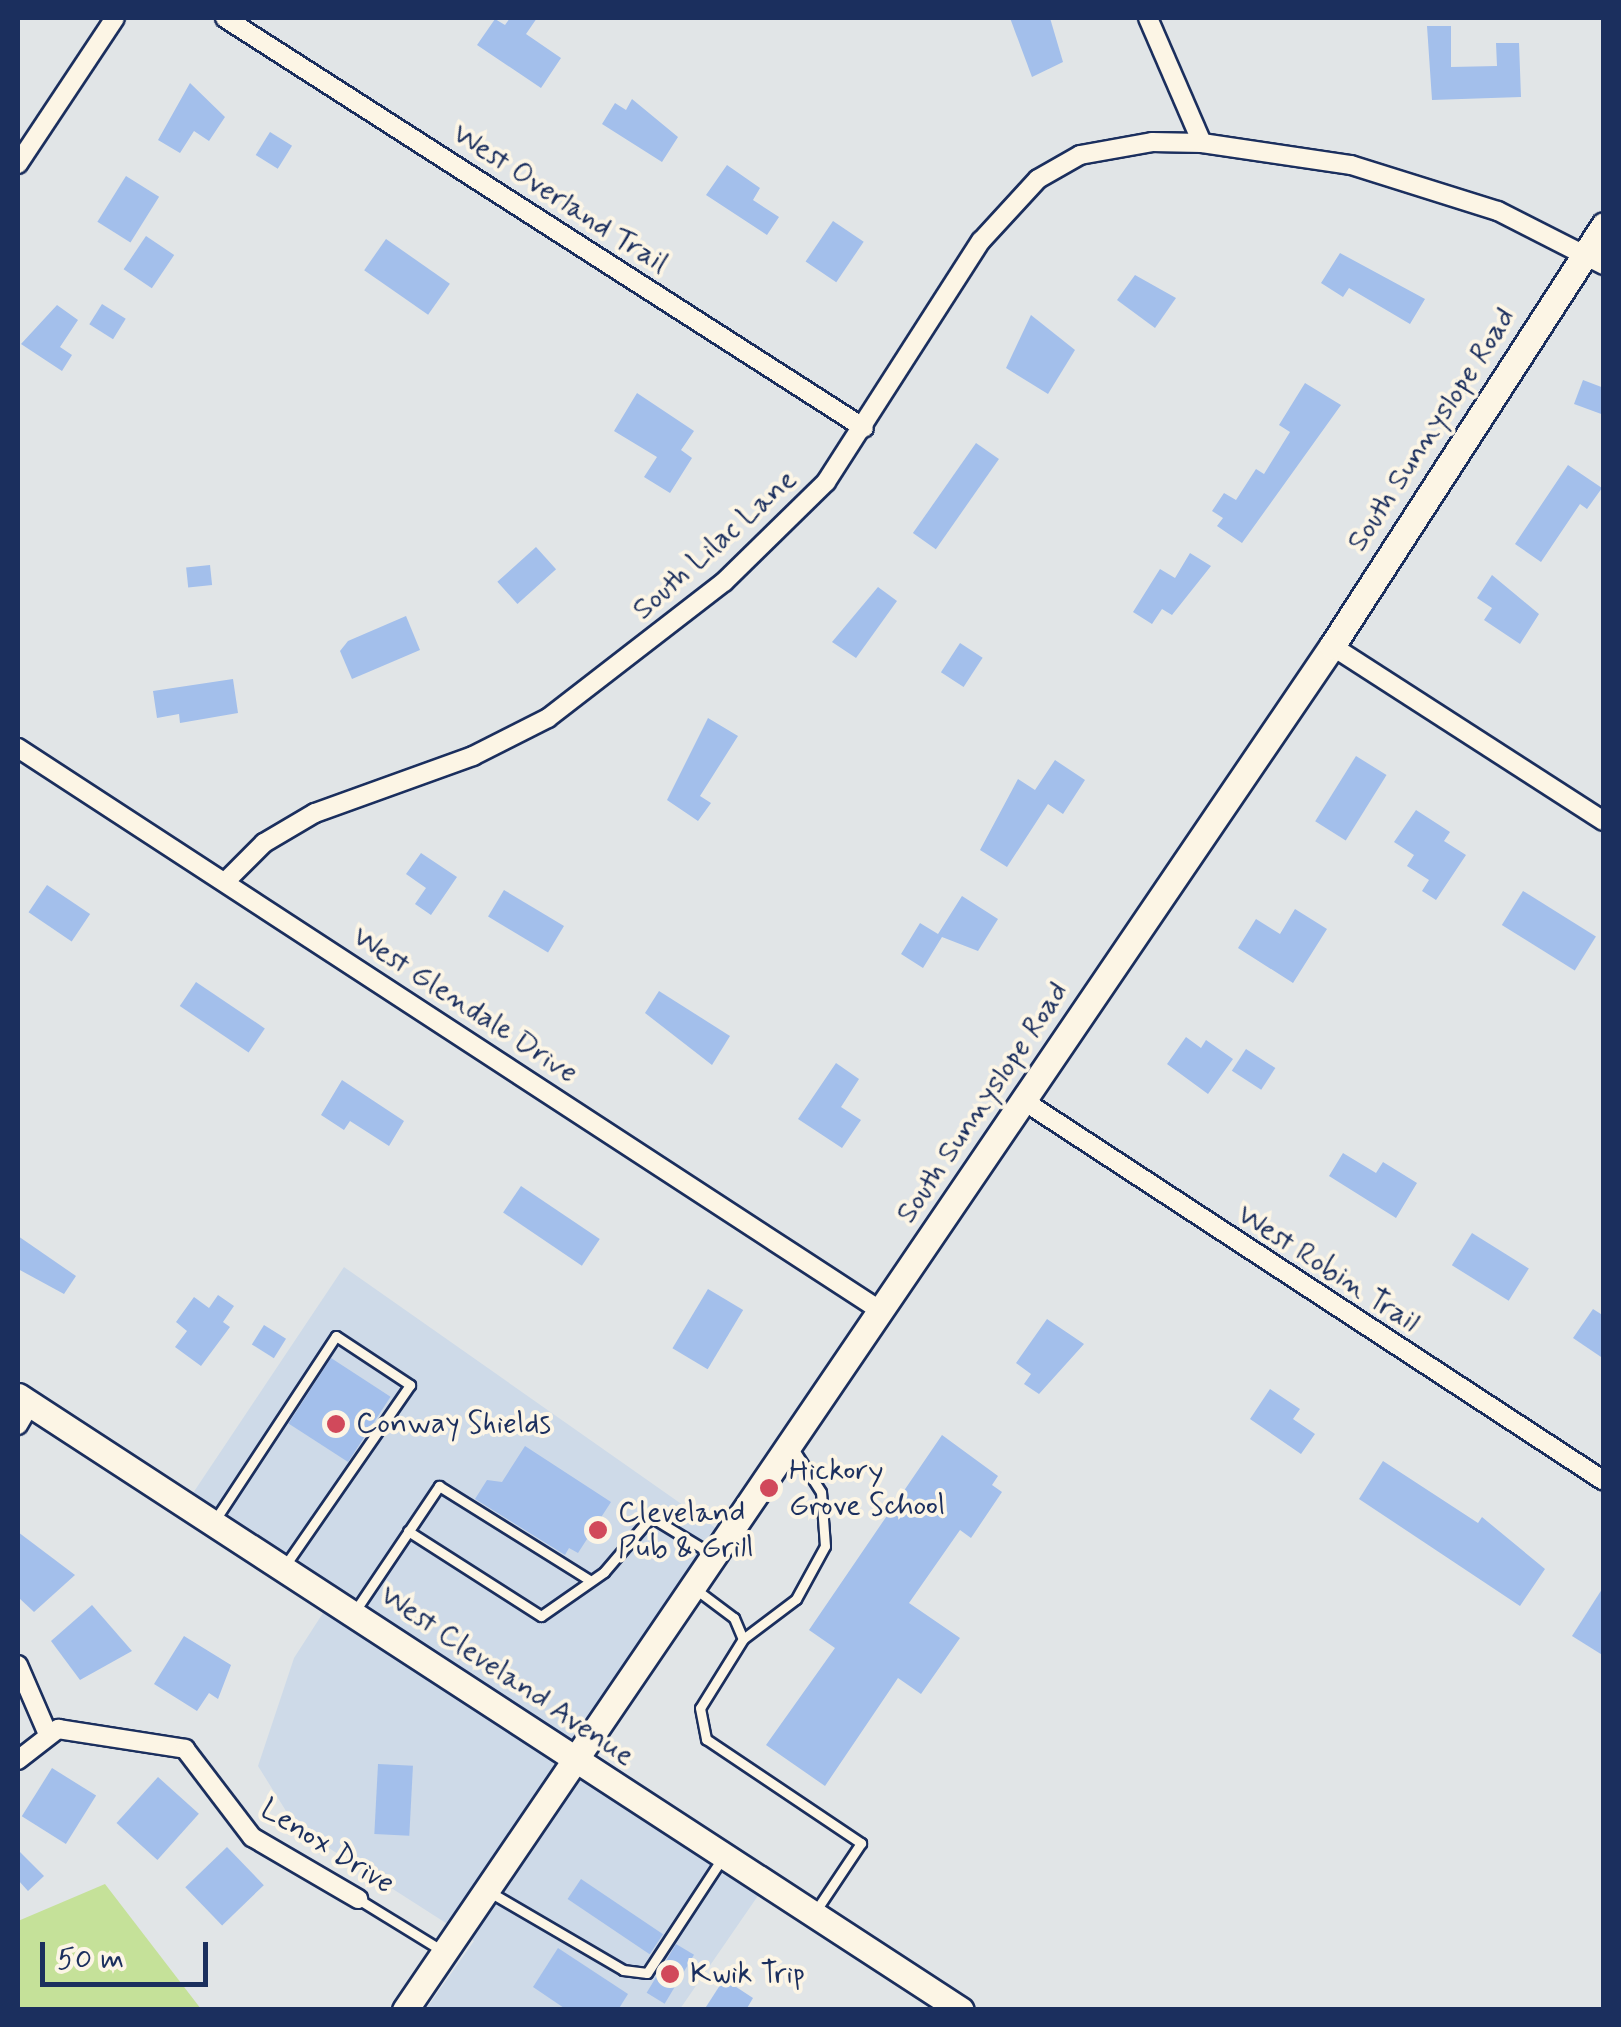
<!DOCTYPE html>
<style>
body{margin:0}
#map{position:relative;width:1621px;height:2027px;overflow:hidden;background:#e1e5e7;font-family:Mynerve,sans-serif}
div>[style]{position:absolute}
.built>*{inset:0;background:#cedae8}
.green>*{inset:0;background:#c5e199}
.building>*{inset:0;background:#a3bfeb;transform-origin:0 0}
.roads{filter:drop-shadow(2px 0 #1b2f5e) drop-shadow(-2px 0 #1b2f5e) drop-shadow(0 2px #1b2f5e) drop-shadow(0 -2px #1b2f5e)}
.lane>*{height:9px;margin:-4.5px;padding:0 4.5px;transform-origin:4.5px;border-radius:4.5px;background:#fcf5e5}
.street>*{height:18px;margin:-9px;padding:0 9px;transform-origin:9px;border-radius:9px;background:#fcf5e5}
.secondary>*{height:25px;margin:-12.5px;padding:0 12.5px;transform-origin:12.5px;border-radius:12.5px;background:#fcf5e5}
.dots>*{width:28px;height:28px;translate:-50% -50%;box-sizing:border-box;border:5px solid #fcf5e5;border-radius:50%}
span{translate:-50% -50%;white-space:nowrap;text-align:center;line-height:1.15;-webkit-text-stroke:8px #fcf5e5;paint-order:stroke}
.street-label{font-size:30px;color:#1b2f5e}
.poi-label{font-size:30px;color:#1b2f5e}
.left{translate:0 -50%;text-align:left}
.frame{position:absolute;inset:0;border:20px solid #1b2f5e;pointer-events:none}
.scale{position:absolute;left:40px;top:1942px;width:168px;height:45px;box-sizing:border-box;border:5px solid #1b2f5e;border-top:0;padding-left:12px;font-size:30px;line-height:35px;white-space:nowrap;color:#1b2f5e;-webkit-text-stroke:8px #fcf5e5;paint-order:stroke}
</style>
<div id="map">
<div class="built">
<i style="clip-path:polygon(344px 1267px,727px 1536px,574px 1760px,766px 1884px,680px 2009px,426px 2009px,474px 1941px,296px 1827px,258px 1766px,294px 1658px,332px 1599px,185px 1505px)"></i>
</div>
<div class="green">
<i style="clip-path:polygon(105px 1884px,201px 2009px,18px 2009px,18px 1921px)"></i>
</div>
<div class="building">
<i style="clip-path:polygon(510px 18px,537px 18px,526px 34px,561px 58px,541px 88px,477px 45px,495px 19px,505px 25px)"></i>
<i style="clip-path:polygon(1010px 18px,1050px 18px,1063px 62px,1032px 77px)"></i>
<i style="clip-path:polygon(1427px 26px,1451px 26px,1451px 67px,1497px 66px,1496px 43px,1519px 43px,1521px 97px,1432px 100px)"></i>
<i style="clip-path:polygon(190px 83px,225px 117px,209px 141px,194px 131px,180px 153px,158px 140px)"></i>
<i style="clip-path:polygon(632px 99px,678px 137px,662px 162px,602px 124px,615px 103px,626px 110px)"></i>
<i style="left:270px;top:132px;width:26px;height:27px;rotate:32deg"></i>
<i style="clip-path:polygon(727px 165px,760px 188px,753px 200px,779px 217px,767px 235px,706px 195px)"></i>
<i style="left:126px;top:176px;width:39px;height:54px;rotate:32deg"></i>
<i style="left:833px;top:221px;width:37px;height:49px;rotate:34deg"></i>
<i style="left:146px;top:236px;width:34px;height:40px;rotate:34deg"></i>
<i style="left:386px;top:239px;width:78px;height:38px;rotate:35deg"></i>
<i style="clip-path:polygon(1340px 253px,1425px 299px,1410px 324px,1349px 288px,1343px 297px,1321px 283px)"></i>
<i style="clip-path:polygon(1135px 275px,1176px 298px,1155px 328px,1117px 300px)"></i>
<i style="left:102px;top:304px;width:28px;height:24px;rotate:32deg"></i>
<i style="clip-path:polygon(57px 305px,78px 320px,60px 347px,72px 355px,62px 371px,21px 344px)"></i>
<i style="clip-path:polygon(1031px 315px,1075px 350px,1048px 394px,1006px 368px)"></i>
<i style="clip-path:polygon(1583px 380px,1604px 388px,1604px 415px,1574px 404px)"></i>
<i style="clip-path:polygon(1305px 383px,1341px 405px,1242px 543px,1217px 526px,1223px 518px,1212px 511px,1224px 493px,1236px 500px,1256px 469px,1264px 474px,1290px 432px,1279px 425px)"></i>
<i style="clip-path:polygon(637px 393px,694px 431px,681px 450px,692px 458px,670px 493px,644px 477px,657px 457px,614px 431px)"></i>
<i style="left:976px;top:443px;width:28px;height:110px;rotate:35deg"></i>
<i style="clip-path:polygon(1568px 465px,1602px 488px,1587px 509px,1580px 504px,1541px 562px,1515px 544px)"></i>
<i style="left:536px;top:547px;width:30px;height:52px;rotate:48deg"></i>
<i style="clip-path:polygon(1190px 553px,1211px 566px,1172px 615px,1162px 609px,1152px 624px,1133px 612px,1160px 569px,1175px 578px)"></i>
<i style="left:210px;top:565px;width:20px;height:24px;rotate:84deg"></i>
<i style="clip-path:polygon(1492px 575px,1539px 614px,1520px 644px,1484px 620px,1492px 608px,1477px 598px)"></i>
<i style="clip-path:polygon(878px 587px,897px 601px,856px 658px,832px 642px)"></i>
<i style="clip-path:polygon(406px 616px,420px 650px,352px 679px,340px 651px,348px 641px)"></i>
<i style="left:960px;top:643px;width:27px;height:35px;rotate:33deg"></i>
<i style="clip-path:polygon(233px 679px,238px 713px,180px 723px,179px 714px,157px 718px,153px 691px)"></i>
<i style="clip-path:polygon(708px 718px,738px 736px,700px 796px,711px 803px,698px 821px,667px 800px)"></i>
<i style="left:1356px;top:756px;width:36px;height:77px;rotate:32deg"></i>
<i style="clip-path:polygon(1055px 760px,1085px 780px,1063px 814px,1048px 804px,1007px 867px,980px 850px,1018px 779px,1035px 790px)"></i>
<i style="clip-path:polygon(1416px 810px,1450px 832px,1444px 841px,1466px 855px,1436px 900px,1422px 891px,1429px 880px,1407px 866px,1414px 855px,1394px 842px)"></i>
<i style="clip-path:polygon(421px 853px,457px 877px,431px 915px,415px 904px,426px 888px,406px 874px)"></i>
<i style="left:47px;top:885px;width:52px;height:33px;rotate:34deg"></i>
<i style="left:504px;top:890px;width:70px;height:31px;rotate:31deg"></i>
<i style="left:1523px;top:891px;width:86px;height:40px;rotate:32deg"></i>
<i style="clip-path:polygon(962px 896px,998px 919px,978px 951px,942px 937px,923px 968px,901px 954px,920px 923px,938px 934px)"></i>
<i style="clip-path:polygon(1295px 909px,1327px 929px,1293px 983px,1238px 948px,1256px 919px,1280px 934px)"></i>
<i style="left:196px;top:982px;width:83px;height:29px;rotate:34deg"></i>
<i style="clip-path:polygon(659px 991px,730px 1036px,712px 1065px,645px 1013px)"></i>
<i style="clip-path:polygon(1186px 1037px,1201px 1048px,1206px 1040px,1233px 1059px,1208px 1094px,1167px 1064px)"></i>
<i style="left:1246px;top:1049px;width:35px;height:26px;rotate:33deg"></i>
<i style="clip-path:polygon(836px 1063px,859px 1079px,841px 1107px,861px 1120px,842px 1148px,798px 1119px)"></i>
<i style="clip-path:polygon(342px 1080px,404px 1121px,389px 1146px,350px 1121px,344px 1130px,321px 1115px)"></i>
<i style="clip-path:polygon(1343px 1153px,1376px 1173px,1383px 1162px,1417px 1183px,1396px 1218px,1329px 1176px)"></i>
<i style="left:521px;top:1186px;width:95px;height:32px;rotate:34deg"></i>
<i style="left:1472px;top:1233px;width:67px;height:38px;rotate:32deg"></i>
<i style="clip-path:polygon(18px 1236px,76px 1276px,64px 1294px,18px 1269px)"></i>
<i style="left:708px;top:1289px;width:41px;height:69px;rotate:31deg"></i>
<i style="clip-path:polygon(218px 1295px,234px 1306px,223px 1322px,230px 1327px,201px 1366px,175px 1347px,187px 1331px,176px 1322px,194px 1297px,209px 1308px)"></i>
<i style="clip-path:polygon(1593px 1309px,1604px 1316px,1604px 1359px,1573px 1338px)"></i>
<i style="clip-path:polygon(1047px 1319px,1084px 1344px,1039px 1394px,1024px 1384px,1031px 1374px,1016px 1363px)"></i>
<i style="left:264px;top:1325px;width:26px;height:23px;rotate:32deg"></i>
<i style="left:331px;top:1358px;width:71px;height:78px;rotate:33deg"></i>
<i style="clip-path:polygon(1270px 1389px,1300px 1409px,1293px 1419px,1315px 1434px,1301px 1454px,1250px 1419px)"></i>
<i style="clip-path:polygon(942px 1435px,998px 1476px,992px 1485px,1002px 1492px,971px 1538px,960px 1530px,909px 1603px,960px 1638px,921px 1694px,898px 1678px,825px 1786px,766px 1745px,835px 1648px,809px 1630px)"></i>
<i style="clip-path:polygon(525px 1446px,611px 1502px,578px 1553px,569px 1548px,565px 1555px,475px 1499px,487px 1480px,502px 1482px)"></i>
<i style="clip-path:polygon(1383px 1461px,1478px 1523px,1482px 1517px,1545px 1569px,1520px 1606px,1359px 1499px)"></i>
<i style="clip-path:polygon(18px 1532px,75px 1575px,34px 1612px,18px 1597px)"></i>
<i style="clip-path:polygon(1604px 1586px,1604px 1656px,1572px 1636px)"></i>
<i style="clip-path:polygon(92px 1605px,132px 1651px,80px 1680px,51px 1641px)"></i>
<i style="clip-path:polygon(184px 1636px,231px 1665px,218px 1699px,209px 1693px,197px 1711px,154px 1684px)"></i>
<i style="left:378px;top:1764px;width:35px;height:70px;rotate:3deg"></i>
<i style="left:52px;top:1768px;width:52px;height:57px;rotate:32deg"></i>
<i style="left:158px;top:1777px;width:55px;height:62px;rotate:42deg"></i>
<i style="left:227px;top:1847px;width:53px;height:58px;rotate:46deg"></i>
<i style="clip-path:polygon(18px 1850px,44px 1876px,28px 1891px,18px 1880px)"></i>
<i style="left:581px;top:1879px;width:99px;height:24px;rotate:34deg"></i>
<i style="left:676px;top:1944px;width:21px;height:57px;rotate:31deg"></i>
<i style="clip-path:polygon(558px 1948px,628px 1994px,618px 2010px,567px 2010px,533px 1987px)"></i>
<i style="clip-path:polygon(724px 1979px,753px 1998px,746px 2010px,704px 2010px)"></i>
</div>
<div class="roads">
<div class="lane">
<i style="left:215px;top:1520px;width:220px;rotate:-56.7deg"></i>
<i style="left:336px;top:1336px;width:89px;rotate:33.5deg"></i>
<i style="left:410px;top:1385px;width:221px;rotate:124.7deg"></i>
<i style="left:408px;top:1531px;width:158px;rotate:32.6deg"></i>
<i style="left:541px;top:1616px;width:77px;rotate:-34.9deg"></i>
<i style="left:604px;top:1572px;width:72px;rotate:-49.5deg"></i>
<i style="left:651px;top:1517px;width:69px;rotate:31.4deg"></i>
<i style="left:694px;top:1588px;width:50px;rotate:36.9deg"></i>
<i style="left:734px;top:1618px;width:23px;rotate:67deg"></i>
<i style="left:743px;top:1639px;width:81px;rotate:121.9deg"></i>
<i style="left:700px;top:1708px;width:32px;rotate:79deg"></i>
<i style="left:706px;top:1739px;width:187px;rotate:33.9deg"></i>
<i style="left:861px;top:1843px;width:83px;rotate:123.7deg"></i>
<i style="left:355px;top:1611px;width:151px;rotate:-56.1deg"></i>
<i style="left:439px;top:1486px;width:176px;rotate:32deg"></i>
<i style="left:743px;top:1639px;width:66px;rotate:-37deg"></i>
<i style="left:796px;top:1599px;width:60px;rotate:-61.3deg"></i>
<i style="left:825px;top:1546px;width:54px;rotate:-94.2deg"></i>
<i style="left:821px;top:1492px;width:56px;rotate:-122.6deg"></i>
<i style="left:488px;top:1891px;width:156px;rotate:30.3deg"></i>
<i style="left:623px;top:1970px;width:24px;rotate:7deg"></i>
<i style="left:647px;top:1973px;width:139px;rotate:-56.8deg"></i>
<i style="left:358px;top:1899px;width:97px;rotate:31.6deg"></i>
</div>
<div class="street">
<i style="left:225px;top:18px;width:759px;rotate:32.69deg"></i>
<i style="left:1148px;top:18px;width:136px;rotate:66.6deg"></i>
<i style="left:18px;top:164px;width:175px;rotate:-56.4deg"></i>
<i style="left:1332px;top:646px;width:323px;rotate:32.8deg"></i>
<i style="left:18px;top:748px;width:1030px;rotate:33.12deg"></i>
<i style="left:225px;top:882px;width:55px;rotate:-45deg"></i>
<i style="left:264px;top:843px;width:59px;rotate:-30.5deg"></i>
<i style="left:315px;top:813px;width:168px;rotate:-19.8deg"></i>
<i style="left:473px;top:756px;width:84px;rotate:-26.9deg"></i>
<i style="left:548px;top:718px;width:222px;rotate:-37.7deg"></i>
<i style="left:724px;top:582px;width:143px;rotate:-44.4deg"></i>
<i style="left:826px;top:482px;width:287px;rotate:-57.3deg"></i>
<i style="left:981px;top:241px;width:84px;rotate:-47.4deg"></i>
<i style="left:1038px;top:179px;width:48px;rotate:-29.7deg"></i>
<i style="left:1080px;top:155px;width:73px;rotate:-10.2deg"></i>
<i style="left:1152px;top:142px;width:50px;rotate:1.1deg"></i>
<i style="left:1202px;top:143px;width:151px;rotate:8.4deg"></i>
<i style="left:1351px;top:165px;width:154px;rotate:17.4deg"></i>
<i style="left:1498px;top:211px;width:119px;rotate:27deg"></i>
<i style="left:1024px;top:1101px;width:693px;rotate:33.23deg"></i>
<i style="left:18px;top:1425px;width:24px;rotate:-60deg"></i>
<i style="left:18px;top:1665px;width:73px;rotate:66.6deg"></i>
<i style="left:18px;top:1760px;width:51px;rotate:-37.8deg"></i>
<i style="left:58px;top:1729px;width:129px;rotate:8.9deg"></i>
<i style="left:185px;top:1749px;width:111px;rotate:52.7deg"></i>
<i style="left:252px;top:1837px;width:123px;rotate:30.3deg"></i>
</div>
<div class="secondary">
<i style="left:18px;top:1396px;width:1125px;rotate:33.07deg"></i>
<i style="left:405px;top:2010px;width:1649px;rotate:-55.8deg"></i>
<i style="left:1332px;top:646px;width:501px;rotate:-57.13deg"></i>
</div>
</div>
<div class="dots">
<i style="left:336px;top:1424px;background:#d1495b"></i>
<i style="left:769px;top:1488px;background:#d1495b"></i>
<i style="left:598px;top:1530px;background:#d1495b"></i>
<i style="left:670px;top:1974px;background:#d1495b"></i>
</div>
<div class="street-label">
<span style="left:560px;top:199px;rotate:33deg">West Overland Trail</span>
<span style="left:1432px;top:430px;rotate:-57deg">South Sunnyslope Road</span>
<span style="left:715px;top:545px;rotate:-42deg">South Lilac Lane</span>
<span style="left:465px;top:1005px;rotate:33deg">West Glendale Drive</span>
<span style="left:983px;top:1103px;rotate:-56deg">South Sunnyslope Road</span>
<span style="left:1328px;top:1269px;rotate:33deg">West Robin Trail</span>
<span style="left:507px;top:1676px;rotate:34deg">West Cleveland Avenue</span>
<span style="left:327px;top:1847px;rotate:32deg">Lenox Drive</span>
</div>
<div class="poi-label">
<span class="left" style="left:356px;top:1424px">Conway Shields</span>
<span class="left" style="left:789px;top:1488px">Hickory<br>Grove School</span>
<span class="left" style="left:618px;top:1530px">Cleveland<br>Pub &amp; Grill</span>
<span class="left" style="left:690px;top:1974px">Kwik Trip</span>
</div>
<div class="frame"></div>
<div class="scale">50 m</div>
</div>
